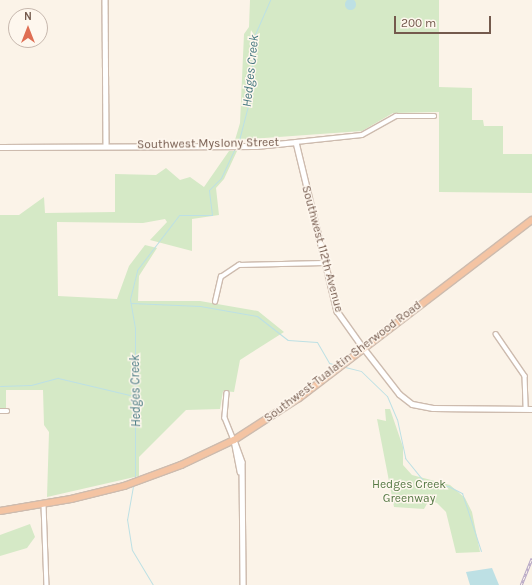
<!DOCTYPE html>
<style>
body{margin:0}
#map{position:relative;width:532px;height:585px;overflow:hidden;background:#fbf3e8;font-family:Karla,sans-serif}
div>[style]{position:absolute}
.green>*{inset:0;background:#d5e9c6}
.water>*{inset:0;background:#bde0e4}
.round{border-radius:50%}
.stream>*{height:1px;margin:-0.5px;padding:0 0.5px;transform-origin:0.5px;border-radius:0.5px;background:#bde0e4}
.roads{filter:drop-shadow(1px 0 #cdbbae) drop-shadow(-1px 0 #cdbbae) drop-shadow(0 1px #cdbbae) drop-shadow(0 -1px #cdbbae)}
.minor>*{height:3.5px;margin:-1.75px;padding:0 1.75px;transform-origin:1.75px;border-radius:1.75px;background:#fff}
.tertiary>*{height:4.5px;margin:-2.25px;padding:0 2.25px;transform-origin:2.25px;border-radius:2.25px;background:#fff}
.secondary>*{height:5px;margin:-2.5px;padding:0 2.5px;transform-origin:2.5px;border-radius:2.5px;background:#fff}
.trunk>*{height:6px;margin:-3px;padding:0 3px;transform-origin:3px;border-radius:3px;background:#f4c4a3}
.rail>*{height:2.5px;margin-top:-1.25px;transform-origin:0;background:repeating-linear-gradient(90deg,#fef7ee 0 3px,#b6a6c5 0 6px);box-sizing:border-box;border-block:1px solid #b6a6c5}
span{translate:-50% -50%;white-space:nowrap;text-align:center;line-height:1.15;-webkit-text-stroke:3px #fef7ee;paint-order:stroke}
.street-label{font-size:12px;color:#745a4d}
.park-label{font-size:12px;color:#567945}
.water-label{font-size:13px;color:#44777f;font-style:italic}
.north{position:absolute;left:8px;top:8px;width:40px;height:40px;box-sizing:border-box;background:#fef7ee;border:1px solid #c7b8ae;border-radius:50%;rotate:0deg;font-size:11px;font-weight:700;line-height:16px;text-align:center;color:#745a4d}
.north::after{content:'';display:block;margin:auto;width:14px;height:18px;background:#df6e53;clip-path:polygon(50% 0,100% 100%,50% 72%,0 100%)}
.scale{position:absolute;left:394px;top:16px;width:97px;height:18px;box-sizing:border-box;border:2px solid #745a4d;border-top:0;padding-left:5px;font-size:12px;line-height:14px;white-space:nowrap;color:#745a4d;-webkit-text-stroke:3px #fef7ee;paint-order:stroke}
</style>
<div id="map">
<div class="green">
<i style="clip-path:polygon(250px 0,439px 0,439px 87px,472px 88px,472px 120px,483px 120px,484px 126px,503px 126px,503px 154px,532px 154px,532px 193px,439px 192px,439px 112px,393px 113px,362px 131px,235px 140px,240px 123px,244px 34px,249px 27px)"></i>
<i style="clip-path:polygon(229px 151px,237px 151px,224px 179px,216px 188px,219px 215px,192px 219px,192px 251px,150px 240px,167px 222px,165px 219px,143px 223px,57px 222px,58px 296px,117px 299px,129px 266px,145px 245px,157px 248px,139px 276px,138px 301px,200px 301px,258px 311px,284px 332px,240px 360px,234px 392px,223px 391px,220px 409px,186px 410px,139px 457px,139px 476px,47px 497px,49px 432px,44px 425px,43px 390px,6px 390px,6px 408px,0 408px,0 215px,19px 215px,44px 197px,45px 213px,115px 212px,115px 174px,156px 175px,166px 168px,180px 180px,190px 177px,204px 187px)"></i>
<i style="clip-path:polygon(385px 409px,390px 409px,403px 447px,403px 465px,412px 475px,450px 485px,465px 498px,472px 512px,480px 552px,456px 553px,446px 512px,437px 503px,429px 500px,424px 509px,394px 507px,377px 419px,386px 421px)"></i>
<i style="clip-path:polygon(30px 524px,35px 537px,27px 548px,0 556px,0 535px)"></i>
</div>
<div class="water">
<i class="round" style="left:344.5px;top:-1.5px;width:11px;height:11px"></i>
<i style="clip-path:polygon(492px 568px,499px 585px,470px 585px,466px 572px)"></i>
</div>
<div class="stream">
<i style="left:238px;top:144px;width:52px;rotate:-75.4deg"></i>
<i style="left:251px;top:94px;width:55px;rotate:-87.9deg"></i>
<i style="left:253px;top:39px;width:43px;rotate:-66.4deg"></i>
<i style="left:131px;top:303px;width:69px;rotate:2.5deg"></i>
<i style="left:200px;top:306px;width:58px;rotate:10deg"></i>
<i style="left:257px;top:316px;width:39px;rotate:38deg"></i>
<i style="left:288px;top:340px;width:29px;rotate:4deg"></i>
<i style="left:317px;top:342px;width:24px;rotate:60deg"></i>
<i style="left:329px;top:363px;width:8px;rotate:14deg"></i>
<i style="left:345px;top:367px;width:16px;rotate:14deg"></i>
<i style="left:361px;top:371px;width:36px;rotate:44deg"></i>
<i style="left:387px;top:396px;width:25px;rotate:67deg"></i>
<i style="left:397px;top:419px;width:40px;rotate:78deg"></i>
<i style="left:405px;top:458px;width:32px;rotate:51deg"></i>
<i style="left:425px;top:483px;width:11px;rotate:27deg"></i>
<i style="left:435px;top:488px;width:13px;rotate:-9deg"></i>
<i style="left:448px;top:486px;width:16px;rotate:27deg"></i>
<i style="left:462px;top:493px;width:61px;rotate:71.9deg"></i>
<i style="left:0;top:386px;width:31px;rotate:-2deg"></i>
<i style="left:31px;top:385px;width:28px;rotate:-15deg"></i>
<i style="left:58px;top:378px;width:78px;rotate:13.3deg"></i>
<i style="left:135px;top:479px;width:151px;rotate:-90deg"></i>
<i style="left:135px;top:328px;width:29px;rotate:-100deg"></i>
<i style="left:130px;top:299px;width:30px;rotate:-76deg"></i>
<i style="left:137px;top:270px;width:69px;rotate:-52.6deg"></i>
<i style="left:179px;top:215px;width:33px"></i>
<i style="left:212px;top:215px;width:25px;rotate:-97deg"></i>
<i style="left:209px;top:190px;width:17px;rotate:-45deg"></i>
<i style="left:221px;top:178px;width:33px;rotate:-65deg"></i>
<i style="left:133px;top:486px;width:34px;rotate:100deg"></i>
<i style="left:127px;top:519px;width:31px;rotate:81deg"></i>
<i style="left:132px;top:550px;width:41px;rotate:59deg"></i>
</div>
<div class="roads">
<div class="minor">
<i style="left:296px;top:142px;width:66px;rotate:-6.1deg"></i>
<i style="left:362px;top:135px;width:39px;rotate:-29deg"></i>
<i style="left:396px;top:116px;width:38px"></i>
<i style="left:215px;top:302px;width:26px;rotate:-77deg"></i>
<i style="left:221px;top:277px;width:22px;rotate:-34deg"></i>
<i style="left:239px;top:265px;width:85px;rotate:-1.3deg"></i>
<i style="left:496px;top:334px;width:51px;rotate:55.4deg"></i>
<i style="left:525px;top:376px;width:33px;rotate:88deg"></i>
<i style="left:227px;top:393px;width:25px;rotate:95deg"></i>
<i style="left:225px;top:418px;width:24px;rotate:68deg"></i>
<i style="left:0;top:411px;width:7px"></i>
<i style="left:44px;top:505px;width:80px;rotate:87.9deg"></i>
</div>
<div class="tertiary">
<i style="left:105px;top:0;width:146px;rotate:89.6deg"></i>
<i style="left:0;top:147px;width:256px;rotate:-0.2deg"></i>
<i style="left:256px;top:146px;width:40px;rotate:-5.7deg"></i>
<i style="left:296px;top:142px;width:174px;rotate:76.4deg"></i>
<i style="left:337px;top:311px;width:47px;rotate:54.6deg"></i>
<i style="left:234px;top:440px;width:23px;rotate:70deg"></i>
<i style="left:242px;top:462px;width:123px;rotate:89.5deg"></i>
<i style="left:234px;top:440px;width:32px;rotate:79deg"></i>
</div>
<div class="secondary">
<i style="left:364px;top:349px;width:57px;rotate:52.1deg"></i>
<i style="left:399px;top:394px;width:16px;rotate:38deg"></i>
<i style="left:412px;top:404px;width:21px;rotate:11deg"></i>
<i style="left:433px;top:408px;width:99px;rotate:0.6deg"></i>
</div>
<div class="trunk">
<i style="left:0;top:511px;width:72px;rotate:-9.6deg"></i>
<i style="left:71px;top:499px;width:55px;rotate:-13.8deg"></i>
<i style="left:124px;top:486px;width:61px;rotate:-20.2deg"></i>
<i style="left:181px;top:465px;width:59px;rotate:-25.3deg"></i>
<i style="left:234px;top:440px;width:77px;rotate:-32.9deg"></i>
<i style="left:299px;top:398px;width:293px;rotate:-37.4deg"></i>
</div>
</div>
<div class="rail">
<i style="left:521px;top:585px;width:29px;rotate:-68deg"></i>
</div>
<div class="street-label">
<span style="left:208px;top:144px;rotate:-1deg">Southwest Myslony Street</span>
<span style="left:322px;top:249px;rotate:75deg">Southwest 112th Avenue</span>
<span style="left:343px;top:362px;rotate:-37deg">Southwest Tualatin Sherwood Road</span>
</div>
<div class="park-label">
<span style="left:409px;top:492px">Hedges Creek<br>Greenway</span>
</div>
<div class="water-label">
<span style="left:251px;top:71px;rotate:-84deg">Hedges Creek</span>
<span style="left:136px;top:391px;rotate:-91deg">Hedges Creek</span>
</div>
<div class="north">N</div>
<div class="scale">200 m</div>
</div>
